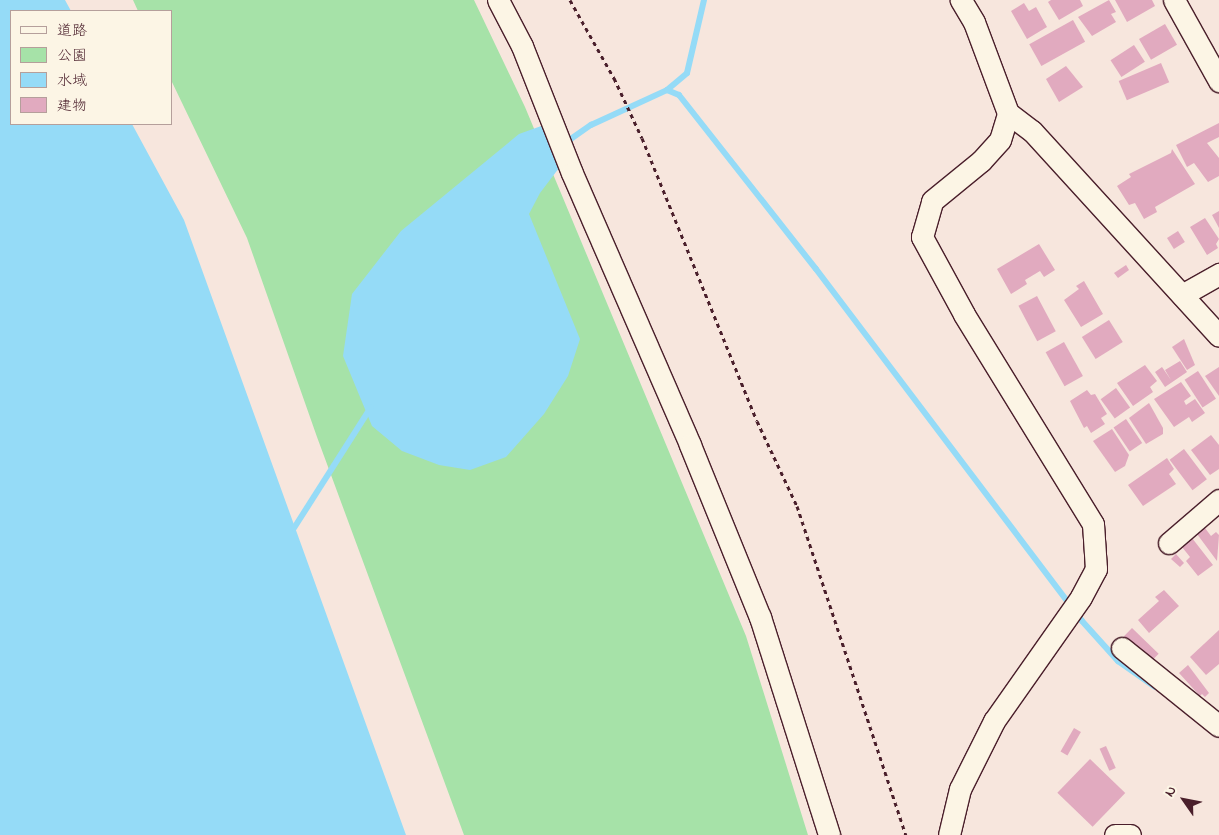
<!DOCTYPE html>
<meta charset="utf-8">
<style>
body{margin:0}
#map{position:relative;width:1219px;height:835px;overflow:hidden;background:#f7e6dd;font-family:"Indie Flower","Klee One",sans-serif}
div>[style]{position:absolute}
.green>*{inset:0;background:#a6e2a8}
.water>*{inset:0;background:#95dbf7}
.stream>*{height:6px;margin:-3px;padding:0 3px;transform-origin:3px;border-radius:3px;background:#95dbf7}
.building>*{inset:0;background:#e1aabf;transform-origin:0 0}
.path>*{height:3px;margin-top:-1.5px;transform-origin:0;background:repeating-linear-gradient(90deg,#4a1f2b 0 4px,transparent 0 8px)}
.roads{filter:drop-shadow(1px 0 #4a1f2b) drop-shadow(-1px 0 #4a1f2b) drop-shadow(0 1px #4a1f2b) drop-shadow(0 -1px #4a1f2b)}
.street>*{height:21px;margin:-10.5px;padding:0 10.5px;transform-origin:10.5px;border-radius:10.5px;background:#fcf5e5}
span{translate:-50% -50%;white-space:nowrap;text-align:center;line-height:1.15;-webkit-text-stroke:4px #fcf5e5;paint-order:stroke}
.legend{position:absolute;left:10px;top:10px;width:162px;height:115px;box-sizing:border-box;background:#fcf5e5;border:1px solid #b59f9b;margin:0;padding:6px 9px;list-style:none;font-size:15px;color:#4a1f2b}
.legend li{display:flex;align-items:center;gap:10px;height:25px}
.legend b{width:25px;border:1px solid #b59f9b}
.north{position:absolute;left:1159px;top:775px;width:50px;height:50px;-webkit-text-stroke:4px #fcf5e5;paint-order:stroke;rotate:303deg;font-size:14px;font-weight:700;line-height:20px;text-align:center;color:#4a1f2b}
.north::after{content:'';display:block;margin:auto;width:18px;height:22px;background:#4a1f2b;clip-path:polygon(50% 0,100% 100%,50% 72%,0 100%)}
</style>
<div id="map">
<div class="green">
<i style="clip-path:polygon(133px 0,474px 0,525px 107px,746px 636px,808px 835px,464px 835px,317px 437px,247px 238px,171px 80px,171px 11px,138px 11px)"></i>
</div>
<div class="water">
<i style="clip-path:polygon(0 0,65px 0,71px 11px,11px 11px,11px 124px,132px 124px,184px 220px,406px 835px,0 835px)"></i>
<i style="clip-path:polygon(544px 125px,559px 168px,540px 193px,529px 214px,580px 339px,568px 376px,544px 414px,506px 457px,470px 470px,439px 465px,402px 451px,372px 426px,343px 356px,352px 294px,401px 231px,519px 134px)"></i>
</div>
<div class="stream">
<i style="left:667px;top:90px;width:13px;rotate:23deg"></i>
<i style="left:679px;top:95px;width:221px;rotate:51.8deg"></i>
<i style="left:816px;top:269px;width:441px;rotate:52.9deg"></i>
<i style="left:1082px;top:621px;width:54px;rotate:48deg"></i>
<i style="left:1118px;top:661px;width:45px;rotate:35.1deg"></i>
<i style="left:565px;top:143px;width:32px;rotate:-35deg"></i>
<i style="left:591px;top:125px;width:84px;rotate:-24.7deg"></i>
<i style="left:667px;top:90px;width:26px;rotate:-40deg"></i>
<i style="left:687px;top:73px;width:75px;rotate:-76.9deg"></i>
<i style="left:294px;top:528px;width:143px;rotate:-57.5deg"></i>
</div>
<div class="building">
<i style="clip-path:polygon(1051px 0,1080px 0,1083px 6px,1059px 20px,1048px 2px)"></i>
<i style="clip-path:polygon(1109px 0,1116px 12px,1111px 14px,1116px 22px,1092px 36px,1078px 17px)"></i>
<i style="clip-path:polygon(1115px 0,1152px 0,1155px 6px,1127px 22px)"></i>
<i style="clip-path:polygon(1024px 3px,1029px 11px,1036px 7px,1047px 27px,1027px 39px,1011px 11px)"></i>
<i style="left:1073px;top:20px;width:25px;height:50px;rotate:61deg"></i>
<i style="left:1165px;top:24px;width:24px;height:30px;rotate:60deg"></i>
<i style="left:1134px;top:45px;width:20px;height:28px;rotate:57deg"></i>
<i style="left:1161px;top:63px;width:21px;height:46px;rotate:67deg"></i>
<i style="clip-path:polygon(1066px 66px,1083px 87px,1059px 102px,1046px 79px)"></i>
<i style="clip-path:polygon(1219px 123px,1219px 137px,1207px 143px,1219px 158px,1219px 176px,1208px 182px,1194px 163px,1187px 167px,1176px 145px)"></i>
<i style="clip-path:polygon(1172px 149px,1195px 184px,1155px 207px,1157px 212px,1144px 219px,1135px 203px,1129px 205px,1117px 186px,1131px 177px,1129px 174px,1171px 153px)"></i>
<i style="clip-path:polygon(1219px 211px,1219px 228px,1212px 215px)"></i>
<i style="clip-path:polygon(1205px 218px,1219px 239px,1216px 244px,1218px 248px,1207px 255px,1190px 227px)"></i>
<i style="left:1178px;top:231px;width:13px;height:13px;rotate:58deg"></i>
<i style="clip-path:polygon(1039px 244px,1055px 270px,1044px 277px,1040px 271px,1025px 280px,1027px 284px,1011px 294px,997px 269px)"></i>
<i style="clip-path:polygon(1126px 265px,1129px 270px,1118px 278px,1114px 273px)"></i>
<i style="clip-path:polygon(1084px 281px,1103px 314px,1081px 327px,1064px 300px,1079px 289px,1076px 286px)"></i>
<i style="left:1037px;top:296px;width:40px;height:21px;rotate:62deg"></i>
<i style="left:1109px;top:320px;width:26px;height:32px;rotate:58deg"></i>
<i style="clip-path:polygon(1184px 339px,1195px 365px,1187px 370px,1172px 347px)"></i>
<i style="left:1064px;top:342px;width:39px;height:21px;rotate:61deg"></i>
<i style="clip-path:polygon(1180px 361px,1187px 372px,1165px 387px,1155px 372px,1162px 367px,1171px 380px,1165px 370px)"></i>
<i style="clip-path:polygon(1145px 365px,1157px 381px,1150px 387px,1153px 392px,1133px 406px,1117px 383px)"></i>
<i style="clip-path:polygon(1219px 367px,1219px 396px,1205px 376px)"></i>
<i style="left:1198px;top:371px;width:33px;height:16px;rotate:57deg"></i>
<i style="clip-path:polygon(1181px 382px,1191px 396px,1184px 401px,1186px 405px,1195px 399px,1205px 413px,1192px 422px,1189px 417px,1174px 427px,1154px 399px)"></i>
<i style="left:1116px;top:388px;width:24px;height:19px;rotate:54deg"></i>
<i style="clip-path:polygon(1087px 390px,1091px 395px,1095px 394px,1107px 414px,1101px 418px,1105px 424px,1091px 433px,1087px 426px,1084px 428px,1070px 401px)"></i>
<i style="clip-path:polygon(1149px 403px,1163px 428px,1163px 434px,1146px 444px,1129px 418px)"></i>
<i style="left:1126px;top:419px;width:29px;height:15px;rotate:56deg"></i>
<i style="clip-path:polygon(1112px 429px,1129px 455px,1125px 466px,1115px 472px,1093px 441px)"></i>
<i style="clip-path:polygon(1211px 435px,1219px 445px,1219px 469px,1210px 475px,1191px 450px)"></i>
<i style="left:1184px;top:449px;width:38px;height:18px;rotate:53deg"></i>
<i style="clip-path:polygon(1167px 458px,1174px 469px,1169px 474px,1176px 484px,1143px 506px,1128px 485px)"></i>
<i style="clip-path:polygon(1205px 528px,1211px 536px,1216px 532px,1219px 535px,1217px 561px,1197px 534px)"></i>
<i style="clip-path:polygon(1192px 538px,1213px 565px,1198px 576px,1186px 561px,1190px 557px,1182px 547px)"></i>
<i style="clip-path:polygon(1176px 554px,1184px 563px,1180px 567px,1171px 559px)"></i>
<i style="clip-path:polygon(1164px 590px,1179px 606px,1149px 633px,1138px 620px,1159px 601px,1155px 597px)"></i>
<i style="left:1132px;top:628px;width:37px;height:13px;rotate:44deg"></i>
<i style="clip-path:polygon(1219px 630px,1219px 664px,1206px 675px,1190px 657px)"></i>
<i style="clip-path:polygon(1188px 665px,1209px 693px,1205px 697px,1202px 694px,1200px 696px,1179px 673px)"></i>
<i style="left:1074px;top:728px;width:8px;height:27px;rotate:30deg"></i>
<i style="left:1106px;top:746px;width:24px;height:7px;rotate:66deg"></i>
<i style="left:1090px;top:759px;width:49px;height:47px;rotate:44deg"></i>
</div>
<div class="path">
<i style="left:570px;top:0;width:90px;rotate:60.6deg"></i>
<i style="left:614px;top:78px;width:66px;rotate:65deg"></i>
<i style="left:642px;top:138px;width:305px;rotate:67.9deg"></i>
<i style="left:757px;top:421px;width:94px;rotate:64.8deg"></i>
<i style="left:797px;top:506px;width:347px;rotate:71.7deg"></i>
</div>
<div class="roads">
<div class="street">
<i style="left:498px;top:0;width:52px;rotate:62.4deg"></i>
<i style="left:522px;top:46px;width:136px;rotate:68.5deg"></i>
<i style="left:572px;top:173px;width:296px;rotate:66.5deg"></i>
<i style="left:690px;top:445px;width:186px;rotate:67.9deg"></i>
<i style="left:760px;top:617px;width:229px;rotate:72.4deg"></i>
<i style="left:1174px;top:0;width:93px;rotate:60.9deg"></i>
<i style="left:1008px;top:113px;width:30px;rotate:37deg"></i>
<i style="left:1032px;top:131px;width:277px;rotate:47.6deg"></i>
<i style="left:1182px;top:295px;width:43px;rotate:-29.6deg"></i>
<i style="left:1169px;top:543px;width:66px;rotate:-40.7deg"></i>
<i style="left:1122px;top:648px;width:124px;rotate:38.8deg"></i>
<i style="left:949px;top:835px;width:47px;rotate:-76.6deg"></i>
<i style="left:960px;top:789px;width:76px;rotate:-63.4deg"></i>
<i style="left:994px;top:721px;width:151px;rotate:-54.9deg"></i>
<i style="left:1081px;top:597px;width:32px;rotate:-62deg"></i>
<i style="left:1096px;top:569px;width:45px;rotate:-93.8deg"></i>
<i style="left:1093px;top:524px;width:246px;rotate:-121.6deg"></i>
<i style="left:964px;top:314px;width:88px;rotate:-118.6deg"></i>
<i style="left:922px;top:237px;width:37px;rotate:-74deg"></i>
<i style="left:932px;top:201px;width:63px;rotate:-39.2deg"></i>
<i style="left:981px;top:161px;width:28px;rotate:-48deg"></i>
<i style="left:1000px;top:140px;width:28px;rotate:-73deg"></i>
<i style="left:1008px;top:113px;width:97px;rotate:-110.5deg"></i>
<i style="left:974px;top:22px;width:26px;rotate:-121deg"></i>
<i style="left:1115px;top:835px;width:15px"></i>
</div>
</div>
<ul class="legend">
<li><b style="height:6px;background:#fcf5e5"></b>道路</li>
<li><b style="height:14px;background:#a6e2a8"></b>公園</li>
<li><b style="height:14px;background:#95dbf7"></b>水域</li>
<li><b style="height:14px;background:#e1aabf"></b>建物</li>
</ul>
<div class="north">N</div>
</div>
